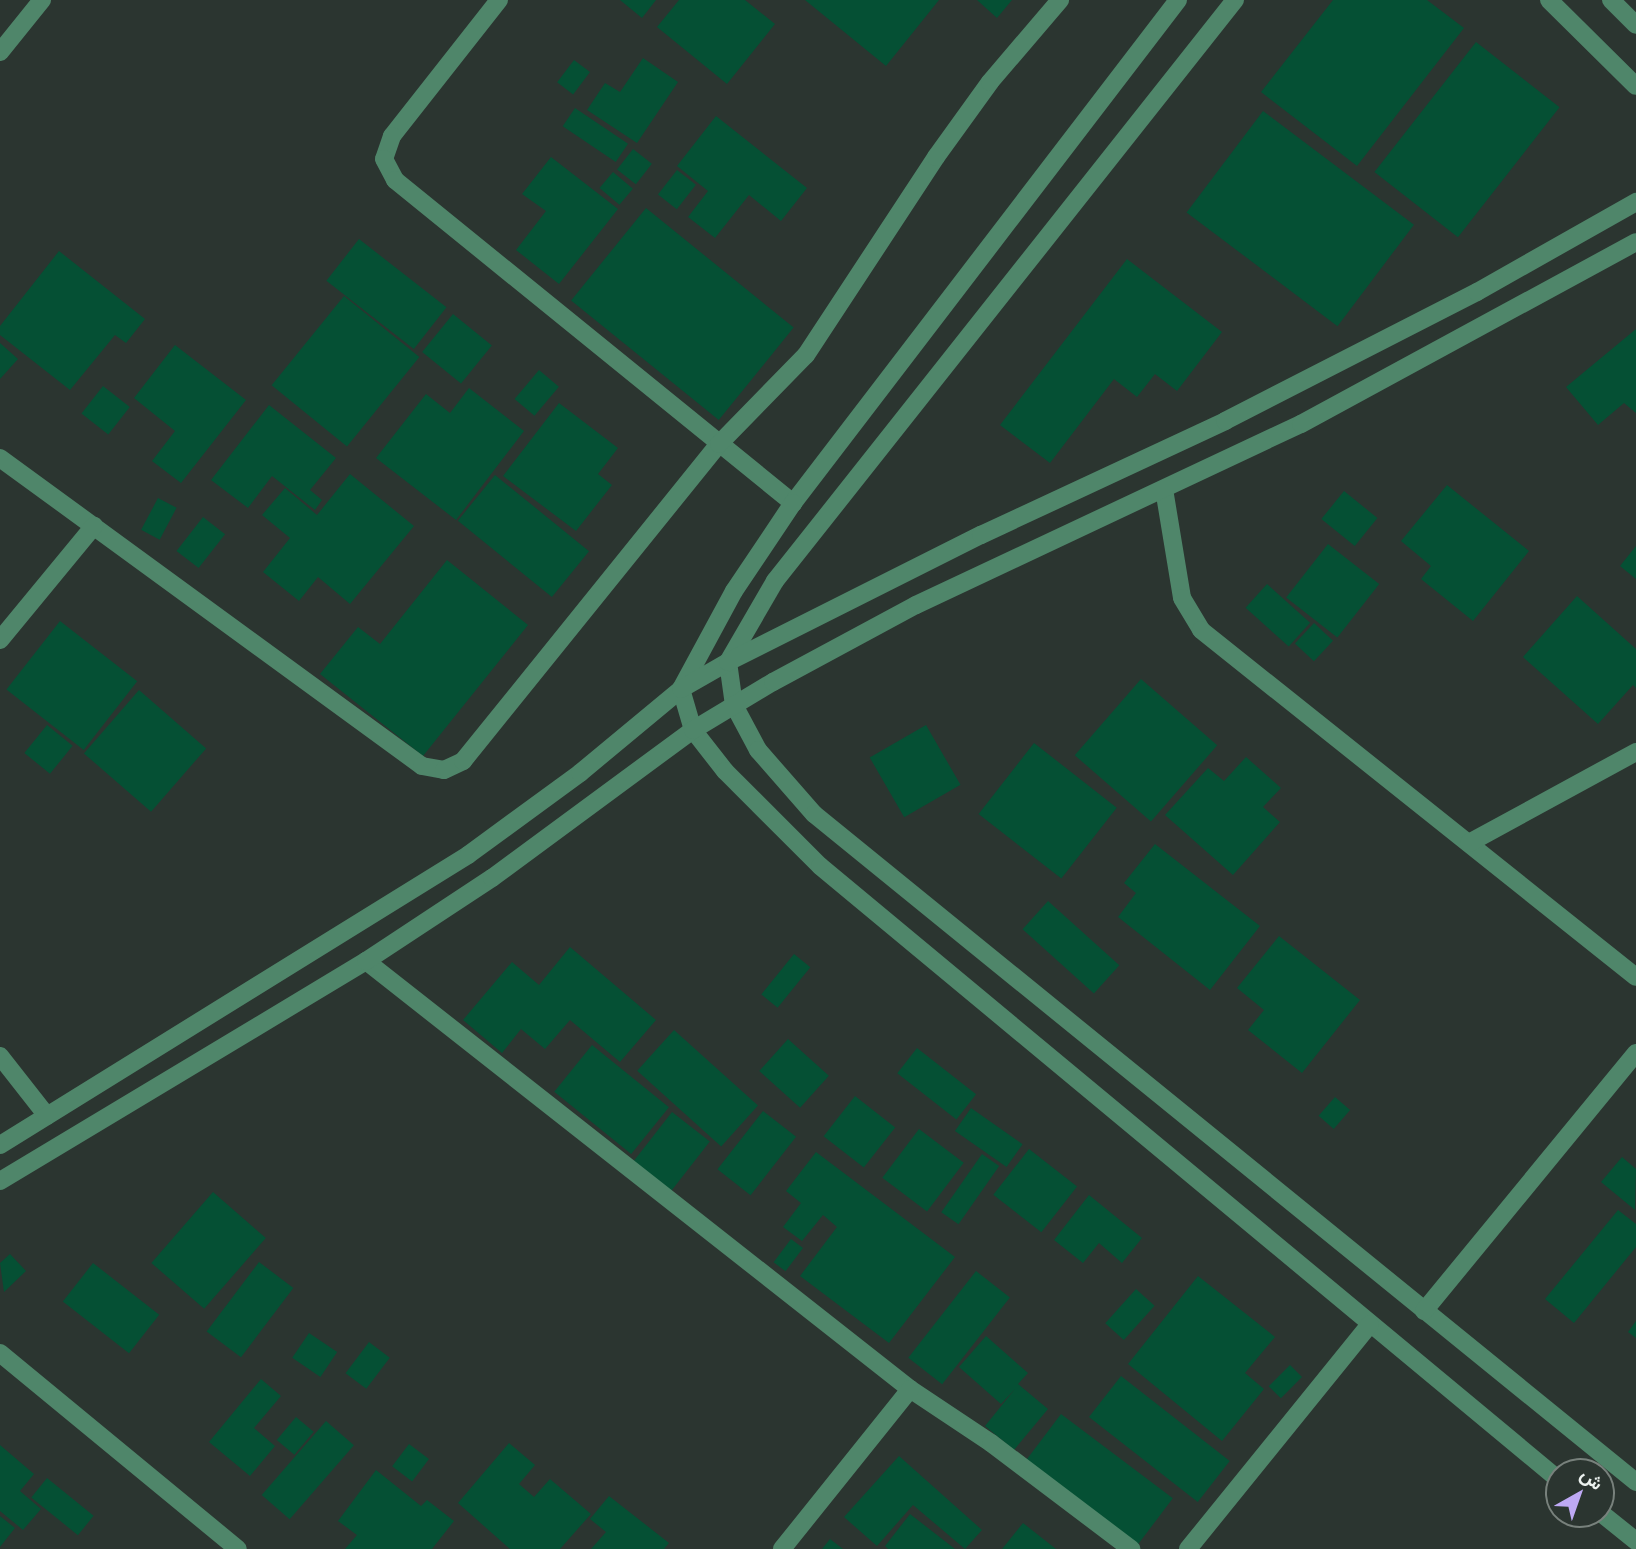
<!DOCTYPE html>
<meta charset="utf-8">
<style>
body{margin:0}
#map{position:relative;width:1636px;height:1549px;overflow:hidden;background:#2b3530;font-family:"PT Serif",Vazirmatn,serif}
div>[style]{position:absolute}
.building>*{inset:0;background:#055034;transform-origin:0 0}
.minor>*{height:18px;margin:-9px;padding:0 9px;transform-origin:9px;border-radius:9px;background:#4f866a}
span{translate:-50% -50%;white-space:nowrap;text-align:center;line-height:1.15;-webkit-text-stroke:6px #2b3530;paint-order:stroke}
.north{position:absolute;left:1545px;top:1458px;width:70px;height:70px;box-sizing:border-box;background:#2b3530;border:2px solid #78817c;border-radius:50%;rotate:40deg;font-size:19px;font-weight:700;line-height:28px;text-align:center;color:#ecf2ef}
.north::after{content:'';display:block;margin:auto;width:24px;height:32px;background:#bea9f4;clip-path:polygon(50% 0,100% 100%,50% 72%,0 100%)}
</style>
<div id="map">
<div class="building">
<i style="clip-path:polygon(620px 0,656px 0,642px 18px)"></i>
<i style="clip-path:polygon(679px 0,745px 0,775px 24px,727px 84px,657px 27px)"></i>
<i style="clip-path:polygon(805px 0,939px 0,886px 66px)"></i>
<i style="clip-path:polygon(977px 0,1012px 0,997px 18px)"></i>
<i style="clip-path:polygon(1333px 0,1427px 0,1464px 28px,1357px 166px,1261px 92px)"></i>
<i style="left:1476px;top:42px;width:106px;height:165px;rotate:38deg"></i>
<i style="clip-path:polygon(643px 58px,678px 82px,637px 143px,587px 110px,605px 83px,620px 92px)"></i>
<i style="left:574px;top:60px;width:20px;height:28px;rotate:37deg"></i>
<i style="left:575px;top:108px;width:64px;height:22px;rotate:34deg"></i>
<i style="left:1263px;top:111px;width:189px;height:127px;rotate:37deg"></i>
<i style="clip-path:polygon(716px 116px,807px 188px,781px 221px,749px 195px,715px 238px,688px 217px,708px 191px,677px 166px)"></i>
<i style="left:633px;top:149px;width:24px;height:26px;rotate:38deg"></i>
<i style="clip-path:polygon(551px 157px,618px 209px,559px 284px,516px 250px,546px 211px,522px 194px)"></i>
<i style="left:677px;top:170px;width:24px;height:31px;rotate:38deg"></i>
<i style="left:613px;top:172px;width:26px;height:21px;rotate:40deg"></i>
<i style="left:646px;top:208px;width:190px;height:119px;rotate:39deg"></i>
<i style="left:359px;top:239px;width:111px;height:53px;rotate:38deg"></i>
<i style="clip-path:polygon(59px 251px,145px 319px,126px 343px,115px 335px,70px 390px,0 335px,0 326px)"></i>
<i style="clip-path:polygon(1127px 259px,1222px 332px,1177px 391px,1155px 374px,1137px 397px,1114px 379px,1050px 463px,1000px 425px)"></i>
<i style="left:344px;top:296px;width:97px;height:115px;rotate:39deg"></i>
<i style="left:453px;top:314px;width:50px;height:49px;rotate:39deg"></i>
<i style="clip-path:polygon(1636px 329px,1636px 413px,1624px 403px,1598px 425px,1566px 387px)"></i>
<i style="clip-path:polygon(0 343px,18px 359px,0 379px)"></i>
<i style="clip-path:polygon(175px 345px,246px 400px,181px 483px,152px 461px,175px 431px,134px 398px)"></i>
<i style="left:539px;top:370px;width:26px;height:38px;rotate:40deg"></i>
<i style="left:103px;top:386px;width:34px;height:35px;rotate:38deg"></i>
<i style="clip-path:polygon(469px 388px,524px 431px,456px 520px,376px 458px,426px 394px,450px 413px)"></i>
<i style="clip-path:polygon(559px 403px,618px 448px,598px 474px,612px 485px,576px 531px,503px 476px)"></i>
<i style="clip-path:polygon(269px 405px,336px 458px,310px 490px,322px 500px,315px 510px,272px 476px,248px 508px,211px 480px)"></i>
<i style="clip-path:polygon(350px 474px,414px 526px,350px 604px,318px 577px,299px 601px,263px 572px,290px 538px,262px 515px,285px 488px,317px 515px)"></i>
<i style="left:495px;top:475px;width:121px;height:59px;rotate:39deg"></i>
<i style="clip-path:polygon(1447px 485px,1529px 551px,1473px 621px,1421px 579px,1431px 566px,1401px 541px)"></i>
<i style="left:1344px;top:491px;width:43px;height:36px;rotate:39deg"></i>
<i style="left:158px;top:498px;width:21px;height:36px;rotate:28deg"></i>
<i style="left:203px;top:517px;width:28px;height:43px;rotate:38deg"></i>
<i style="left:1328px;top:544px;width:65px;height:68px;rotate:38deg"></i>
<i style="clip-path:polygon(1636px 546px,1636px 579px,1620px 566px)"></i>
<i style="clip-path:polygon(447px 560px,528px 625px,423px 756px,320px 674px,358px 627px,380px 644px)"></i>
<i style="left:1267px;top:584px;width:58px;height:32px;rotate:42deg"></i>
<i style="clip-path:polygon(1577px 596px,1636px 649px,1636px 688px,1633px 685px,1598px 724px,1523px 657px)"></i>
<i style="left:60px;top:621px;width:98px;height:87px;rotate:38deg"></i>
<i style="left:1314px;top:623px;width:26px;height:28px;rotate:43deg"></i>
<i style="left:1141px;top:679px;width:101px;height:101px;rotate:41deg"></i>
<i style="left:139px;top:690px;width:89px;height:84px;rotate:41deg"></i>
<i style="left:47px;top:725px;width:33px;height:36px;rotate:39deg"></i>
<i style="left:926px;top:725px;width:69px;height:65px;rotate:60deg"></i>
<i style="left:1034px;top:743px;width:105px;height:90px;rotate:38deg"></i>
<i style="clip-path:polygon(1246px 757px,1281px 788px,1263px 807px,1280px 822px,1233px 875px,1165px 815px,1208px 768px,1224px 781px)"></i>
<i style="clip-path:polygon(1155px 844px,1260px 926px,1210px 990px,1118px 917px,1136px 893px,1124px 883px)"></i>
<i style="left:1048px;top:901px;width:96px;height:38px;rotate:42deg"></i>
<i style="clip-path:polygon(1279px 936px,1360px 1000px,1302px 1073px,1248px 1030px,1264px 1010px,1237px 988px)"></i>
<i style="clip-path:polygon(570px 947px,656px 1020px,620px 1062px,570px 1020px,545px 1049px,521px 1029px,502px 1053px,463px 1020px,512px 962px,539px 985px)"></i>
<i style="left:794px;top:954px;width:21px;height:52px;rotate:39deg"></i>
<i style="left:674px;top:1030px;width:113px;height:55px;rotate:42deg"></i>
<i style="left:788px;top:1039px;width:55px;height:43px;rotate:42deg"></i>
<i style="left:592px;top:1045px;width:99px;height:60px;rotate:39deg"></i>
<i style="left:917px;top:1048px;width:75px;height:32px;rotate:38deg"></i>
<i style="left:855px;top:1096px;width:51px;height:51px;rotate:38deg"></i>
<i style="left:1335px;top:1097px;width:20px;height:25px;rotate:41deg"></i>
<i style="left:971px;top:1108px;width:63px;height:28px;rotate:35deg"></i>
<i style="left:763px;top:1111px;width:42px;height:74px;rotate:38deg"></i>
<i style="left:672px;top:1112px;width:48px;height:71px;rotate:38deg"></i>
<i style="left:919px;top:1129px;width:56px;height:61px;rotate:37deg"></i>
<i style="left:1029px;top:1149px;width:61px;height:58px;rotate:38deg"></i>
<i style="clip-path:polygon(816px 1152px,955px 1257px,889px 1343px,800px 1276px,837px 1227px,823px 1215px,802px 1241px,783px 1227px,801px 1203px,786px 1191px)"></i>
<i style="left:982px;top:1154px;width:21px;height:71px;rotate:35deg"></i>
<i style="clip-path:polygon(1622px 1157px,1636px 1169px,1635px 1210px,1601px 1182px)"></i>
<i style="left:213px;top:1192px;width:70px;height:94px;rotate:41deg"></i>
<i style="clip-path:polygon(1089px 1195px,1142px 1238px,1122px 1263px,1099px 1243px,1083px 1263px,1054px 1240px)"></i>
<i style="clip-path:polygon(1618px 1210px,1636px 1224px,1636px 1247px,1574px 1323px,1545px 1299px)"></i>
<i style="left:791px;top:1239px;width:15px;height:29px;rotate:37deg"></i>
<i style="clip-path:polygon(10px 1254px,26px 1271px,4px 1292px,0 1263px)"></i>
<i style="left:259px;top:1262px;width:43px;height:87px;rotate:37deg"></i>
<i style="left:93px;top:1263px;width:84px;height:49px;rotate:38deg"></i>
<i style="left:976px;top:1271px;width:43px;height:110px;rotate:38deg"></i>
<i style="clip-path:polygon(1198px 1276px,1275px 1337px,1245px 1373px,1264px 1389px,1222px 1441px,1128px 1364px)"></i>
<i style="left:1136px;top:1289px;width:25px;height:46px;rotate:42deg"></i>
<i style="clip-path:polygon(1636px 1321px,1636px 1338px,1628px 1332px)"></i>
<i style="left:309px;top:1333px;width:34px;height:30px;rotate:34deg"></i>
<i style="clip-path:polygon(986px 1336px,1028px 1373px,1018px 1384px,1048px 1409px,1014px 1450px,985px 1426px,1015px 1389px,1001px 1404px,959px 1367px)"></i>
<i style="left:369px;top:1342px;width:26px;height:39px;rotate:37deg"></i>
<i style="left:1290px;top:1365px;width:17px;height:30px;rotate:45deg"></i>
<i style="left:1121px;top:1376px;width:138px;height:52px;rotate:38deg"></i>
<i style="clip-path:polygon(261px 1379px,281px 1396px,254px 1428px,275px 1446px,250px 1476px,209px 1442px)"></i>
<i style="left:1061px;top:1414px;width:140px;height:63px;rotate:37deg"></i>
<i style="left:296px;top:1417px;width:23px;height:30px;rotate:40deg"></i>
<i style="left:326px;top:1421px;width:37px;height:98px;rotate:41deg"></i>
<i style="clip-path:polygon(509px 1443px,535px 1465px,519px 1484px,534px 1497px,550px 1479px,591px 1514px,560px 1549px,510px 1549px,458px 1503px)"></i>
<i style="left:409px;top:1444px;width:25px;height:28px;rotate:37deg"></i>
<i style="clip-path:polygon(0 1445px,34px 1474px,20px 1491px,41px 1509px,23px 1530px,0 1511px)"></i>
<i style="clip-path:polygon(899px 1456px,982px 1530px,965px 1549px,913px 1505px,877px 1546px,844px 1517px)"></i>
<i style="clip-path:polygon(376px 1470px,421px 1506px,427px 1500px,454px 1521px,432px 1549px,345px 1549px,357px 1535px,338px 1521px)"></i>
<i style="left:47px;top:1478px;width:60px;height:25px;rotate:39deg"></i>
<i style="clip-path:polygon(609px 1496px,669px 1543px,664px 1549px,591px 1549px,606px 1532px,590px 1519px)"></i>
<i style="clip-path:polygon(910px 1514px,955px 1549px,888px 1549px,885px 1546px)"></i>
<i style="clip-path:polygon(0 1516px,15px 1528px,0 1547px)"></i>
<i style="clip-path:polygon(1023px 1523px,1056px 1549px,1002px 1549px)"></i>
<i style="clip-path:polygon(830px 1539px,843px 1549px,822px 1549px)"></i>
</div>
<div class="minor">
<i style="left:499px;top:0;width:173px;rotate:128.2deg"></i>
<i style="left:392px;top:136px;width:24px;rotate:109deg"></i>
<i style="left:384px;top:159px;width:24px;rotate:62deg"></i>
<i style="left:395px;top:180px;width:513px;rotate:39.06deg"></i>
<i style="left:1178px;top:0;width:633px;rotate:127.43deg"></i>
<i style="left:793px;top:503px;width:106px;rotate:123.8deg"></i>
<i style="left:734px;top:591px;width:111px;rotate:118.4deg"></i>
<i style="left:681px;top:689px;width:43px;rotate:73.7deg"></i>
<i style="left:693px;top:730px;width:52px;rotate:52deg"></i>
<i style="left:725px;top:771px;width:134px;rotate:45deg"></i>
<i style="left:820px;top:866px;width:961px;rotate:39.72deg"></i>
<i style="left:1235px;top:0;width:741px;rotate:128.37deg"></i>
<i style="left:775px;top:581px;width:94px;rotate:120.1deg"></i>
<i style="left:728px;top:662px;width:43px;rotate:82.1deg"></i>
<i style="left:734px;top:705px;width:51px;rotate:61.9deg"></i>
<i style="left:758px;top:750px;width:85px;rotate:48.8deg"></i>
<i style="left:814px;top:814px;width:1059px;rotate:39.1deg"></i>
<i style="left:1549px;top:0;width:122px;rotate:44.7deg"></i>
<i style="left:1611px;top:0;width:35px;rotate:45deg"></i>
<i style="left:0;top:52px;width:67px;rotate:-51.1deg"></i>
<i style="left:0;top:458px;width:522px;rotate:36.12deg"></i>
<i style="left:422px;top:766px;width:22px;rotate:10deg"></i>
<i style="left:444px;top:770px;width:21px;rotate:-25deg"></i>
<i style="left:463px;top:761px;width:407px;rotate:-51.1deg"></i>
<i style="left:719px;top:444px;width:124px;rotate:-45.7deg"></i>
<i style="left:806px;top:355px;width:237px;rotate:-56.7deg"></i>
<i style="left:936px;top:157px;width:92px;rotate:-54.2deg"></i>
<i style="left:990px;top:82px;width:108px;rotate:-49.5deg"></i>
<i style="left:1164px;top:489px;width:110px;rotate:80.6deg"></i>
<i style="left:1182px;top:598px;width:37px;rotate:59deg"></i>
<i style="left:1201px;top:630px;width:556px;rotate:38.58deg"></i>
<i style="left:0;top:640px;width:148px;rotate:-50.5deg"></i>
<i style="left:1469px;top:843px;width:190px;rotate:-28.6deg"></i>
<i style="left:366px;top:961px;width:692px;rotate:38.19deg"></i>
<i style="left:910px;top:1389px;width:97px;rotate:33.7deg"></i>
<i style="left:991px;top:1443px;width:176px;rotate:37.1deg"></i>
<i style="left:0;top:1056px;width:76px;rotate:51.9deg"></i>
<i style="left:0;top:1145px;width:551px;rotate:-31.78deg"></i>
<i style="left:468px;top:855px;width:139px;rotate:-36.2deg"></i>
<i style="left:580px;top:773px;width:131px;rotate:-39.7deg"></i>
<i style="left:681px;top:689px;width:54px;rotate:-29.9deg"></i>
<i style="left:728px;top:662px;width:283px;rotate:-26.7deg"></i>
<i style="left:981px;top:535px;width:269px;rotate:-25deg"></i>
<i style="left:1225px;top:421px;width:283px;rotate:-27.1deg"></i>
<i style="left:1477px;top:292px;width:183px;rotate:-29.5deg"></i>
<i style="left:0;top:1181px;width:427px;rotate:-31deg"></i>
<i style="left:366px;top:961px;width:151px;rotate:-33.4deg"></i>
<i style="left:492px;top:878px;width:250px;rotate:-36.4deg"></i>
<i style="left:693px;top:730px;width:93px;rotate:-31deg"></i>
<i style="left:773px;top:682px;width:162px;rotate:-28.3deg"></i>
<i style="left:916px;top:605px;width:425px;rotate:-25.2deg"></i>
<i style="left:1301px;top:424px;width:381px;rotate:-28.5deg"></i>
<i style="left:1424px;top:1311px;width:334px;rotate:-50.6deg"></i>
<i style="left:0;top:1353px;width:308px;rotate:39.5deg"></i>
<i style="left:1601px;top:1513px;width:45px;rotate:38.7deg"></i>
<i style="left:782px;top:1549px;width:205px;rotate:-51.3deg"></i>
<i style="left:1188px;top:1549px;width:289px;rotate:-51deg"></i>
</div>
<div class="north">ش</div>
</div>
